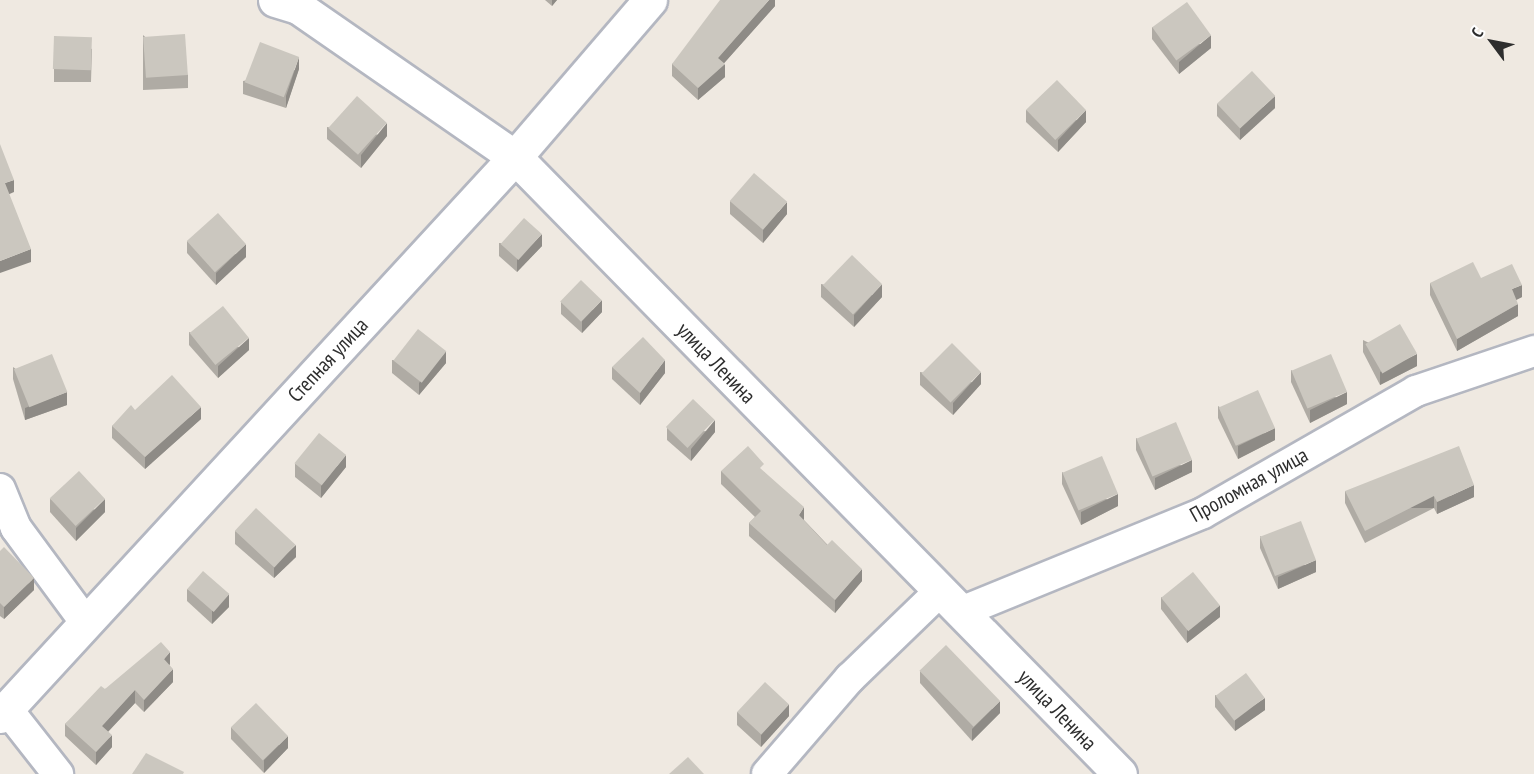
<!DOCTYPE html>
<meta charset="utf-8">
<style>
body{margin:0}
#map{position:relative;width:1534px;height:774px;overflow:hidden;background:#efe9e1;font-family:"PT Sans Narrow",sans-serif}
div>[style]{position:absolute}
.roads{filter:drop-shadow(2px 0 #b4b7c1) drop-shadow(-2px 0 #b4b7c1) drop-shadow(0 2px #b4b7c1) drop-shadow(0 -2px #b4b7c1)}
.street>*{height:30px;margin:-15px;padding:0 15px;transform-origin:15px;border-radius:15px;background:#fff}
.secondary>*{height:33px;margin:-16.5px;padding:0 16.5px;transform-origin:16.5px;border-radius:16.5px;background:#fff}
.wall>*{inset:0;background:#afaba4}
.shaded-wall>*{inset:0;background:#8e8b86;transform-origin:0 0}
.building>*{inset:0;background:#cbc7bf;transform-origin:0 0}
span{translate:-50% -50%;white-space:nowrap;text-align:center;line-height:1.15;-webkit-text-stroke:5px #fff;paint-order:stroke}
.street-label{font-size:21px;color:#2e2e2e}
.north{position:absolute;left:1462px;top:12px;width:60px;height:60px;-webkit-text-stroke:4px #fff;paint-order:stroke;rotate:302deg;font-size:16px;font-weight:700;line-height:24px;text-align:center;color:#2e2e2e}
.north::after{content:'';display:block;margin:auto;width:21px;height:27px;background:#2e2e2e;clip-path:polygon(50% 0,100% 100%,50% 72%,0 100%)}
</style>
<div id="map">
<div class="roads">
<div class="street">
<i style="left:0;top:489px;width:42px;rotate:67.7deg"></i>
<i style="left:16px;top:528px;width:118px;rotate:53.6deg"></i>
<i style="left:961px;top:612px;width:261px;rotate:-22.2deg"></i>
<i style="left:1203px;top:513px;width:245px;rotate:-29.8deg"></i>
<i style="left:1416px;top:391px;width:125px;rotate:-18.7deg"></i>
<i style="left:7px;top:709px;width:83px;rotate:51.9deg"></i>
<i style="left:767px;top:774px;width:127px;rotate:-49.2deg"></i>
<i style="left:850px;top:678px;width:125px;rotate:-44deg"></i>
</div>
<div class="secondary">
<i style="left:275px;top:0;width:24px;rotate:17deg"></i>
<i style="left:298px;top:7px;width:264px;rotate:34.7deg"></i>
<i style="left:515px;top:157px;width:864px;rotate:45.56deg"></i>
<i style="left:0;top:716px;width:760px;rotate:-47.35deg"></i>
<i style="left:515px;top:157px;width:207px;rotate:-49.3deg"></i>
</div>
</div>
<div class="wall">
<i style="clip-path:polygon(545px 0,557px 0,552px 6px)"></i>
<i style="clip-path:polygon(775px 0,775px 6px,724px 63px,725px 77px,698px 100px,672px 76px,672px 64px)"></i>
<i style="clip-path:polygon(1152px 27px,1211px 48px,1179px 74px,1152px 39px)"></i>
<i style="clip-path:polygon(143px 35px,188px 75px,188px 88px,143px 90px)"></i>
<i style="clip-path:polygon(54px 36px,92px 49px,91px 82px,54px 82px)"></i>
<i style="clip-path:polygon(299px 69px,286px 108px,243px 94px,243px 81px)"></i>
<i style="clip-path:polygon(1217px 104px,1275px 108px,1240px 140px,1217px 116px)"></i>
<i style="clip-path:polygon(1026px 110px,1086px 122px,1058px 152px,1026px 122px)"></i>
<i style="clip-path:polygon(327px 127px,387px 136px,361px 168px,327px 139px)"></i>
<i style="clip-path:polygon(730px 201px,787px 214px,763px 243px,730px 214px)"></i>
<i style="clip-path:polygon(187px 241px,246px 257px,216px 285px,187px 253px)"></i>
<i style="clip-path:polygon(499px 243px,542px 246px,517px 272px,499px 256px)"></i>
<i style="clip-path:polygon(1481px 278px,1522px 297px,1516px 300px,1518px 316px,1457px 351px,1430px 295px,1430px 283px)"></i>
<i style="clip-path:polygon(821px 284px,882px 297px,854px 327px,821px 297px)"></i>
<i style="clip-path:polygon(561px 302px,602px 312px,582px 333px,561px 314px)"></i>
<i style="clip-path:polygon(189px 332px,249px 350px,218px 378px,189px 345px)"></i>
<i style="clip-path:polygon(1363px 340px,1417px 366px,1380px 385px,1363px 352px)"></i>
<i style="clip-path:polygon(392px 360px,446px 363px,419px 395px,392px 373px)"></i>
<i style="clip-path:polygon(13px 367px,67px 405px,25px 420px,13px 379px)"></i>
<i style="clip-path:polygon(612px 367px,665px 373px,640px 405px,612px 379px)"></i>
<i style="clip-path:polygon(1291px 370px,1347px 404px,1310px 423px,1291px 382px)"></i>
<i style="clip-path:polygon(920px 372px,981px 384px,953px 415px,920px 385px)"></i>
<i style="clip-path:polygon(1218px 406px,1275px 440px,1238px 459px,1218px 418px)"></i>
<i style="clip-path:polygon(135px 410px,201px 419px,145px 469px,112px 438px,112px 426px)"></i>
<i style="clip-path:polygon(667px 428px,715px 432px,691px 461px,667px 440px)"></i>
<i style="clip-path:polygon(1136px 438px,1192px 472px,1155px 490px,1136px 450px)"></i>
<i style="clip-path:polygon(295px 464px,346px 467px,321px 498px,295px 477px)"></i>
<i style="clip-path:polygon(721px 471px,764px 472px,804px 520px,862px 581px,835px 613px,749px 536px,749px 523px,755px 517px,721px 484px)"></i>
<i style="clip-path:polygon(1062px 472px,1118px 506px,1081px 525px,1062px 484px)"></i>
<i style="clip-path:polygon(1345px 491px,1474px 497px,1437px 514px,1434px 508px,1365px 543px,1345px 503px)"></i>
<i style="clip-path:polygon(50px 499px,105px 512px,76px 541px,50px 512px)"></i>
<i style="clip-path:polygon(235px 531px,296px 557px,274px 578px,235px 544px)"></i>
<i style="clip-path:polygon(1260px 536px,1316px 572px,1278px 589px,1260px 548px)"></i>
<i style="clip-path:polygon(0 551px,34px 590px,4px 619px,0 616px)"></i>
<i style="clip-path:polygon(187px 589px,229px 607px,212px 624px,187px 601px)"></i>
<i style="clip-path:polygon(1161px 597px,1220px 617px,1187px 643px,1161px 609px)"></i>
<i style="clip-path:polygon(170px 664px,169px 666px,173px 682px,144px 712px,135px 703px,108px 732px,112px 747px,96px 765px,65px 736px,65px 724px,105px 689px)"></i>
<i style="clip-path:polygon(920px 671px,1000px 713px,972px 741px,920px 683px)"></i>
<i style="clip-path:polygon(1215px 695px,1265px 710px,1235px 731px,1215px 707px)"></i>
<i style="clip-path:polygon(737px 712px,789px 716px,761px 747px,737px 725px)"></i>
<i style="clip-path:polygon(231px 727px,288px 748px,264px 773px,231px 739px)"></i>
</div>
<div class="shaded-wall">
<i style="clip-path:polygon(552px 0,557px 0,552px 6px)"></i>
<i style="clip-path:polygon(769px 0,775px 0,775px 6px,718px 70px,718px 58px)"></i>
<i style="clip-path:polygon(1211px 35px,1211px 48px,1179px 74px,1179px 62px)"></i>
<i style="clip-path:polygon(299px 57px,299px 69px,286px 108px,286px 96px)"></i>
<i style="clip-path:polygon(725px 64px,725px 77px,698px 100px,698px 88px)"></i>
<i style="clip-path:polygon(1275px 96px,1275px 108px,1240px 140px,1240px 128px)"></i>
<i style="clip-path:polygon(1086px 110px,1086px 122px,1058px 152px,1058px 140px)"></i>
<i style="clip-path:polygon(387px 123px,387px 136px,361px 168px,361px 155px)"></i>
<i style="clip-path:polygon(14px 180px,14px 192px,5px 196px,5px 183px)"></i>
<i style="clip-path:polygon(787px 202px,787px 214px,763px 243px,763px 230px)"></i>
<i style="clip-path:polygon(542px 234px,542px 246px,517px 272px,517px 260px)"></i>
<i style="clip-path:polygon(246px 244px,246px 257px,216px 285px,216px 273px)"></i>
<i style="clip-path:polygon(31px 249px,31px 262px,0 273px,0 261px)"></i>
<i style="clip-path:polygon(882px 284px,882px 297px,854px 327px,854px 315px)"></i>
<i style="clip-path:polygon(1522px 285px,1522px 297px,1512px 302px,1512px 289px)"></i>
<i style="clip-path:polygon(602px 300px,602px 312px,582px 333px,582px 321px)"></i>
<i style="clip-path:polygon(1518px 304px,1518px 316px,1457px 351px,1457px 339px)"></i>
<i style="clip-path:polygon(249px 338px,249px 350px,218px 378px,218px 366px)"></i>
<i style="clip-path:polygon(446px 351px,446px 363px,419px 395px,419px 383px)"></i>
<i style="clip-path:polygon(1417px 354px,1417px 366px,1380px 385px,1380px 372px)"></i>
<i style="clip-path:polygon(665px 360px,665px 373px,640px 405px,640px 393px)"></i>
<i style="clip-path:polygon(981px 372px,981px 384px,953px 415px,953px 403px)"></i>
<i style="clip-path:polygon(67px 392px,67px 405px,25px 420px,25px 408px)"></i>
<i style="clip-path:polygon(1347px 392px,1347px 404px,1310px 423px,1310px 410px)"></i>
<i style="clip-path:polygon(201px 407px,201px 419px,145px 469px,145px 457px)"></i>
<i style="clip-path:polygon(715px 420px,715px 432px,691px 461px,691px 449px)"></i>
<i style="clip-path:polygon(1275px 428px,1275px 440px,1238px 459px,1238px 446px)"></i>
<i style="clip-path:polygon(346px 455px,346px 467px,321px 498px,321px 486px)"></i>
<i style="clip-path:polygon(1192px 460px,1192px 472px,1155px 490px,1155px 478px)"></i>
<i style="clip-path:polygon(1474px 485px,1474px 497px,1437px 514px,1437px 502px)"></i>
<i style="clip-path:polygon(1118px 494px,1118px 506px,1081px 525px,1081px 512px)"></i>
<i style="left:1434px;top:496px;width:12px;height:77px;rotate:90deg"></i>
<i style="clip-path:polygon(105px 499px,105px 512px,76px 541px,76px 528px)"></i>
<i style="clip-path:polygon(804px 507px,804px 519px,799px 527px,799px 515px)"></i>
<i style="clip-path:polygon(296px 545px,296px 557px,274px 578px,274px 565px)"></i>
<i style="clip-path:polygon(1316px 560px,1316px 572px,1278px 589px,1278px 577px)"></i>
<i style="clip-path:polygon(862px 569px,862px 581px,835px 613px,835px 600px)"></i>
<i style="clip-path:polygon(34px 578px,34px 590px,4px 619px,4px 607px)"></i>
<i style="clip-path:polygon(229px 594px,229px 607px,212px 624px,212px 611px)"></i>
<i style="clip-path:polygon(1220px 605px,1220px 617px,1187px 643px,1187px 630px)"></i>
<i style="clip-path:polygon(170px 652px,170px 664px,164px 672px,164px 659px)"></i>
<i style="clip-path:polygon(173px 669px,173px 682px,144px 712px,144px 700px)"></i>
<i style="clip-path:polygon(135px 690px,135px 703px,102px 738px,102px 726px)"></i>
<i style="clip-path:polygon(1265px 698px,1265px 710px,1235px 731px,1235px 718px)"></i>
<i style="clip-path:polygon(1000px 701px,1000px 713px,972px 741px,972px 729px)"></i>
<i style="clip-path:polygon(789px 704px,789px 716px,761px 747px,761px 735px)"></i>
<i style="clip-path:polygon(112px 735px,112px 747px,96px 765px,96px 752px)"></i>
<i style="clip-path:polygon(288px 736px,288px 748px,264px 773px,264px 760px)"></i>
</div>
<div class="building">
<i style="clip-path:polygon(720px 0,769px 0,718px 58px,725px 64px,698px 88px,672px 64px)"></i>
<i style="left:1187px;top:2px;width:41px;height:43px;rotate:54deg"></i>
<i style="left:185px;top:34px;width:41px;height:42px;rotate:86deg"></i>
<i style="left:54px;top:36px;width:38px;height:33px;rotate:2deg"></i>
<i style="left:260px;top:42px;width:42px;height:43px;rotate:21deg"></i>
<i style="left:1252px;top:71px;width:34px;height:48px;rotate:47deg"></i>
<i style="left:1057px;top:80px;width:42px;height:43px;rotate:46deg"></i>
<i style="left:357px;top:96px;width:40px;height:43px;rotate:42deg"></i>
<i style="clip-path:polygon(0 144px,14px 180px,5px 183px,31px 249px,0 261px)"></i>
<i style="left:754px;top:173px;width:44px;height:37px;rotate:41deg"></i>
<i style="left:218px;top:213px;width:42px;height:42px;rotate:48deg"></i>
<i style="left:524px;top:218px;width:24px;height:35px;rotate:42deg"></i>
<i style="left:852px;top:255px;width:42px;height:42px;rotate:44deg"></i>
<i style="clip-path:polygon(1473px 262px,1481px 278px,1512px 264px,1522px 285px,1512px 289px,1518px 304px,1457px 339px,1430px 283px)"></i>
<i style="left:581px;top:280px;width:29px;height:30px;rotate:44deg"></i>
<i style="left:223px;top:306px;width:41px;height:43px;rotate:51deg"></i>
<i style="left:1400px;top:324px;width:34px;height:40px;rotate:60deg"></i>
<i style="left:418px;top:329px;width:36px;height:40px;rotate:38deg"></i>
<i style="clip-path:polygon(643px 337px,665px 360px,640px 393px,612px 367px)"></i>
<i style="left:952px;top:343px;width:41px;height:43px;rotate:45deg"></i>
<i style="left:52px;top:354px;width:41px;height:41px;rotate:68deg"></i>
<i style="left:1331px;top:354px;width:41px;height:43px;rotate:67deg"></i>
<i style="clip-path:polygon(172px 375px,201px 407px,145px 457px,112px 426px,131px 405px,135px 410px)"></i>
<i style="left:1258px;top:390px;width:42px;height:43px;rotate:66deg"></i>
<i style="left:693px;top:399px;width:30px;height:39px;rotate:44deg"></i>
<i style="left:1176px;top:422px;width:41px;height:43px;rotate:67deg"></i>
<i style="left:319px;top:433px;width:35px;height:39px;rotate:39deg"></i>
<i style="clip-path:polygon(748px 446px,764px 464px,760px 468px,804px 507px,799px 515px,827px 545px,832px 540px,862px 569px,835px 600px,749px 523px,761px 511px,721px 471px)"></i>
<i style="clip-path:polygon(1459px 446px,1474px 485px,1437px 502px,1434px 496px,1365px 531px,1345px 491px)"></i>
<i style="left:1102px;top:456px;width:41px;height:43px;rotate:67deg"></i>
<i style="left:79px;top:471px;width:38px;height:40px;rotate:47deg"></i>
<i style="left:256px;top:508px;width:54px;height:31px;rotate:43deg"></i>
<i style="left:1301px;top:521px;width:42px;height:44px;rotate:69deg"></i>
<i style="clip-path:polygon(4px 547px,34px 578px,4px 607px,0 603px,0 551px)"></i>
<i style="left:203px;top:571px;width:35px;height:24px;rotate:41deg"></i>
<i style="left:1193px;top:572px;width:43px;height:41px;rotate:51deg"></i>
<i style="clip-path:polygon(161px 642px,170px 652px,164px 659px,173px 669px,144px 700px,135px 690px,102px 726px,112px 735px,96px 752px,65px 724px,101px 686px,105px 689px)"></i>
<i style="left:946px;top:645px;width:78px;height:37px;rotate:46deg"></i>
<i style="left:1246px;top:673px;width:31px;height:38px;rotate:53deg"></i>
<i style="left:765px;top:682px;width:33px;height:41px;rotate:43deg"></i>
<i style="left:256px;top:703px;width:46px;height:35px;rotate:46deg"></i>
<i style="clip-path:polygon(146px 753px,184px 772px,183px 774px,132px 774px)"></i>
<i style="clip-path:polygon(688px 757px,704px 774px,669px 774px)"></i>
</div>
<div class="street-label">
<span style="left:328px;top:360px;rotate:-47deg">Степная улица</span>
<span style="left:716px;top:363px;rotate:46deg">улица Ленина</span>
<span style="left:1249px;top:485px;rotate:-29deg">Проломная улица</span>
<span style="left:1057px;top:710px;rotate:46deg">улица Ленина</span>
</div>
<div class="north">С</div>
</div>
